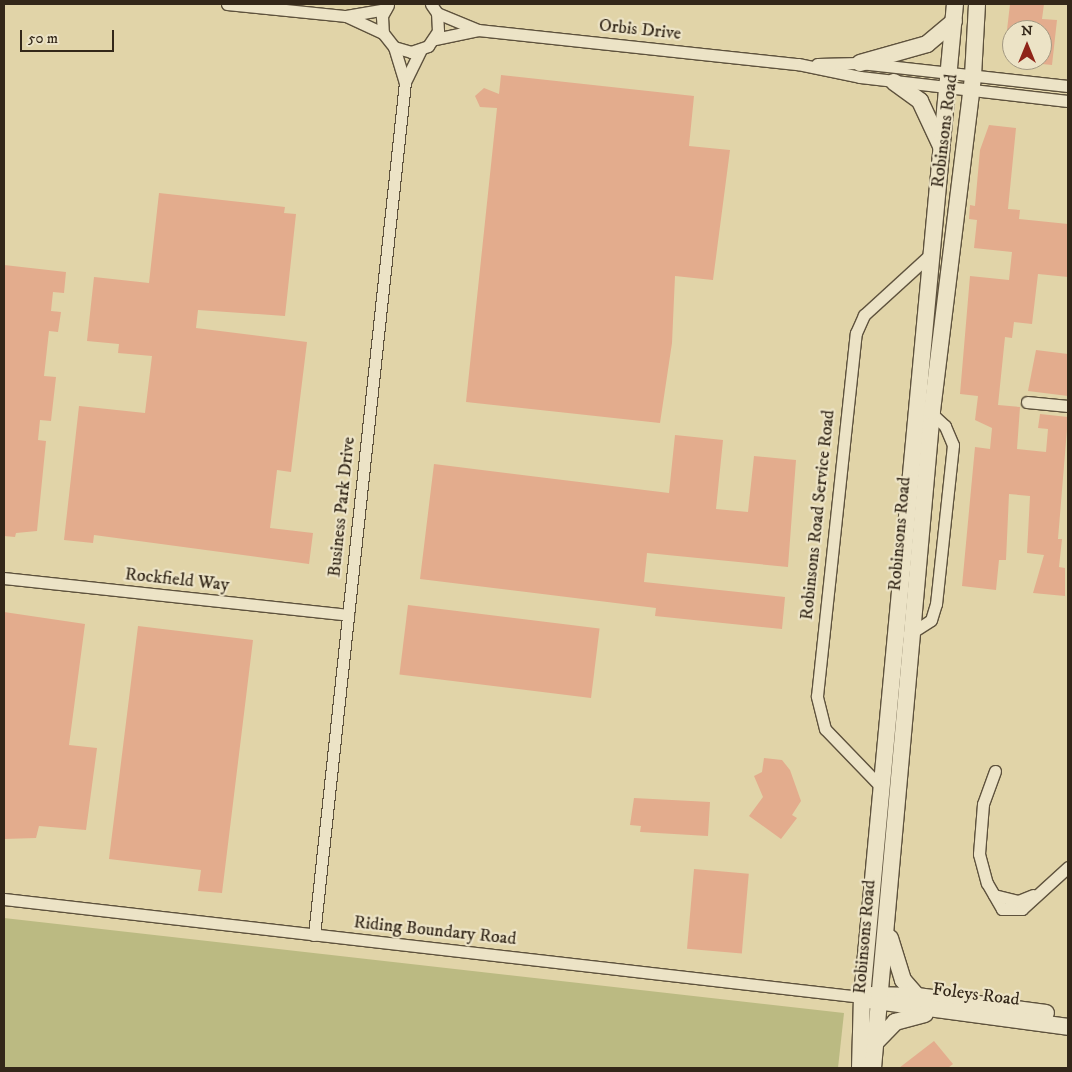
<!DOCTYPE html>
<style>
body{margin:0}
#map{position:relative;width:1072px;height:1072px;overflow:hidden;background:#e1d4a8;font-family:"IM FELL DW Pica",serif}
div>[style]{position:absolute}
.green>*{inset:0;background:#bbba82}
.building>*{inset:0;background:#e3ac8d;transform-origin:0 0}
.roads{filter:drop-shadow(1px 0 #5e523d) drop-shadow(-1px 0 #5e523d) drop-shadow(0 1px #5e523d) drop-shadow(0 -1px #5e523d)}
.street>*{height:11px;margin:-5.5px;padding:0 5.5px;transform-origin:5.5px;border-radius:5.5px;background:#ece3c6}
.secondary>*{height:16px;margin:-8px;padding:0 8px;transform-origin:8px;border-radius:8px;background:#ece3c6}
span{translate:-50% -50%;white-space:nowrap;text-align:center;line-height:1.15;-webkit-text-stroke:4.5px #ece3c6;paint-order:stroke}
.street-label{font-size:18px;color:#332719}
.frame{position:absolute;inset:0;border:5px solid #332719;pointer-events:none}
.north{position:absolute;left:1002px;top:20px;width:50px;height:50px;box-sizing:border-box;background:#ece3c6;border:1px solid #a29881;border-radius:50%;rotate:0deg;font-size:14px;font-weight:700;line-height:20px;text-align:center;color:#332719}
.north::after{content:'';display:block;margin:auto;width:18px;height:22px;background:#8f2418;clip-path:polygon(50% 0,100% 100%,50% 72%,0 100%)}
.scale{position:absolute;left:20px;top:30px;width:94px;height:22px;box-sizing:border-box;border:2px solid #332719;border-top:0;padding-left:6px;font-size:15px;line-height:18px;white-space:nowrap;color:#332719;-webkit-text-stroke:4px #ece3c6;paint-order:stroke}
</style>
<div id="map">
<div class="green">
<i style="clip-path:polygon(4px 918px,844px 1013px,838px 1068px,4px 1068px)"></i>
</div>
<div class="building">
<i style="clip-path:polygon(1010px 4px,1044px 4px,1042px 19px,1057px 20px,1052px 65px,1042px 64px,1042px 30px,1007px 30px)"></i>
<i style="clip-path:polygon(501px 75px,694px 96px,689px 146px,730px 150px,713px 280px,675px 276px,672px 343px,660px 423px,466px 402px,497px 108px,480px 107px,475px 96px,484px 88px,499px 94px)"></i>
<i style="clip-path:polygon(989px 125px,1016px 128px,1008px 209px,1020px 210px,1019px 219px,1068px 224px,1068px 277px,1038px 274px,1032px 324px,1014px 322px,1012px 338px,1005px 337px,998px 405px,1020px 407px,1017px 449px,1046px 452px,1048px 429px,1038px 428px,1040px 414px,1068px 417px,1058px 539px,1062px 539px,1059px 567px,1065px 568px,1065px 596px,1033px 593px,1044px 555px,1027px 553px,1030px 496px,1009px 494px,1006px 560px,999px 560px,996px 590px,962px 586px,975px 447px,990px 449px,992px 428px,975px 420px,978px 396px,960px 394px,970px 276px,1009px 280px,1012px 252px,974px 248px,977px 220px,969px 219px,970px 205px,975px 206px,980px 150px)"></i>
<i style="clip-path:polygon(159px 193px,285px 207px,284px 213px,296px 214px,285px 316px,198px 310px,196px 328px,307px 342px,291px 472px,277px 470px,270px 528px,313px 533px,309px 564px,94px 535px,93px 543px,64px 540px,79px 406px,145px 413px,152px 356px,118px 353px,119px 344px,87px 341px,94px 277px,149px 283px)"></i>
<i style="clip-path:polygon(4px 265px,66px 272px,64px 293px,53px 292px,51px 311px,61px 312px,58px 332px,49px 331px,44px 376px,56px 377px,51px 421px,40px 420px,38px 440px,46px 441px,37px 531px,16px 533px,15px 537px,4px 536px)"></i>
<i style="clip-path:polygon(1036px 350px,1068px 354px,1068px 396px,1028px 391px)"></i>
<i style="clip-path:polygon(675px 435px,723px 440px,716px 509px,748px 512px,754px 456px,796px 460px,788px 567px,647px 553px,644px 582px,785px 597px,782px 629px,655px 616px,656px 608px,420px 579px,434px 464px,669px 493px)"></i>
<i style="left:408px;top:605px;width:193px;height:70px;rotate:7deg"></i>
<i style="clip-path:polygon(4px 612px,85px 624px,69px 745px,97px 748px,86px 830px,39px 826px,36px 838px,4px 839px)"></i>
<i style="clip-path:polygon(138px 626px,253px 640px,222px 893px,198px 891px,201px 870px,109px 859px)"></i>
<i style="clip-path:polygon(764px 758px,782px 760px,790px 770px,801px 801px,792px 815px,797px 818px,781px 839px,749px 816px,763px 797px,754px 776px,762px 772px)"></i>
<i style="clip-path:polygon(634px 798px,710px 802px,708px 836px,640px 832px,641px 826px,630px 825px)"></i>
<i style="left:694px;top:869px;width:55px;height:80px;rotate:5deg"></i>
<i style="clip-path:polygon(934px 1041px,953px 1064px,948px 1068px,899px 1068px)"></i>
</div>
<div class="roads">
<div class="street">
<i style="left:227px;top:4px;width:120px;rotate:5.8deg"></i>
<i style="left:346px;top:16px;width:40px;rotate:-10deg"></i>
<i style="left:388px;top:5px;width:13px;rotate:119deg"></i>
<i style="left:382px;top:16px;width:17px;rotate:87deg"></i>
<i style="left:383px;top:33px;width:18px;rotate:52deg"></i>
<i style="left:394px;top:47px;width:18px;rotate:16deg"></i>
<i style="left:411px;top:52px;width:18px;rotate:-19deg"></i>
<i style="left:428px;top:46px;width:18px;rotate:-56deg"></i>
<i style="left:438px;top:31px;width:18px;rotate:-93deg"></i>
<i style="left:437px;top:13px;width:11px;rotate:-124deg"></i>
<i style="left:437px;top:13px;width:44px;rotate:22.5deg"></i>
<i style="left:346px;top:16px;width:41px;rotate:24.7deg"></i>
<i style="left:435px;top:39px;width:44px;rotate:-11.8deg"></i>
<i style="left:478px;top:30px;width:322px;rotate:6.1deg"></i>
<i style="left:798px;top:64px;width:63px;rotate:11.8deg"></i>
<i style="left:860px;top:77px;width:209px;rotate:6.6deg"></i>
<i style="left:394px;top:47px;width:37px;rotate:73deg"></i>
<i style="left:817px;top:64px;width:43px;rotate:-1.3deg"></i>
<i style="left:860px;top:63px;width:209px;rotate:6.3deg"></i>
<i style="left:1027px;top:402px;width:41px;rotate:5.6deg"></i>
<i style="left:4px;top:578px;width:346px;rotate:6.1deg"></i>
<i style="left:908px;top:635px;width:27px;rotate:-33deg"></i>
<i style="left:931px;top:620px;width:17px;rotate:-73deg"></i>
<i style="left:936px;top:604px;width:160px;rotate:-83.9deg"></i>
<i style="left:953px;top:445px;width:21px;rotate:-113deg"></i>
<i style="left:945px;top:426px;width:22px;rotate:-137deg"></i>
<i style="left:995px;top:771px;width:35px;rotate:110deg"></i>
<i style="left:983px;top:804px;width:50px;rotate:94.6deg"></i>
<i style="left:979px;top:854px;width:30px;rotate:75deg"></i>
<i style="left:987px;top:883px;width:30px;rotate:60deg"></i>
<i style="left:1002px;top:909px;width:20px"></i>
<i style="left:1022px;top:909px;width:62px;rotate:-42.4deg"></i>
<i style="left:883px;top:789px;width:83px;rotate:-134deg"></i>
<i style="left:825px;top:729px;width:34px;rotate:-104deg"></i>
<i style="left:817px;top:696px;width:365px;rotate:-83.9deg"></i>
<i style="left:856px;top:333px;width:20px;rotate:-66deg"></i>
<i style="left:864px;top:315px;width:93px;rotate:-42.4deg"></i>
<i style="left:994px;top:895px;width:25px;rotate:14deg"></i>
<i style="left:1018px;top:901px;width:16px;rotate:-22deg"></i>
<i style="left:4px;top:899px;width:864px;rotate:6.52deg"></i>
<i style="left:314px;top:935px;width:858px;rotate:-83.91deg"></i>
<i style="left:405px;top:82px;width:34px;rotate:-64deg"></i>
</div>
<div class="secondary">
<i style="left:860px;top:63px;width:70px;rotate:-15.8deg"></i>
<i style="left:927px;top:44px;width:35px;rotate:-40deg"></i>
<i style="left:894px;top:82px;width:32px;rotate:36deg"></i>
<i style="left:920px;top:101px;width:50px;rotate:65deg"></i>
<i style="left:890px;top:938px;width:44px;rotate:72.8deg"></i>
<i style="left:903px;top:980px;width:21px;rotate:49deg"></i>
<i style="left:869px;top:995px;width:48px;rotate:1.2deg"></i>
<i style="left:917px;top:996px;width:130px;rotate:7.5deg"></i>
<i style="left:869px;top:1000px;width:201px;rotate:7.7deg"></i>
<i style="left:876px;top:1042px;width:28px;rotate:-46deg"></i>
<i style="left:895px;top:1022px;width:31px;rotate:-15deg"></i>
<i style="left:860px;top:1068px;width:71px;rotate:-88.4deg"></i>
<i style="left:862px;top:997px;width:997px;rotate:-84.65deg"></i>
<i style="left:873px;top:1068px;width:660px;rotate:-84.87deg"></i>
<i style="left:932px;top:411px;width:337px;rotate:-83deg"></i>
<i style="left:973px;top:76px;width:72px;rotate:-86.8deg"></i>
</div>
</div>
<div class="street-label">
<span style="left:640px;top:30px;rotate:6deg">Orbis Drive</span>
<span style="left:945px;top:131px;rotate:-83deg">Robinsons Road</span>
<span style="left:342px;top:507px;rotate:-84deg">Business Park Drive</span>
<span style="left:818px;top:515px;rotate:-84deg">Robinsons Road Service Road</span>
<span style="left:900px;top:534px;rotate:-85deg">Robinsons Road</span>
<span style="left:177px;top:580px;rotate:6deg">Rockfield Way</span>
<span style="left:435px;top:931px;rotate:6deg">Riding Boundary Road</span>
<span style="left:865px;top:937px;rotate:-85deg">Robinsons Road</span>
<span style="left:976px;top:995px;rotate:7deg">Foleys Road</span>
</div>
<div class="frame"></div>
<div class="north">N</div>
<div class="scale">50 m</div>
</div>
